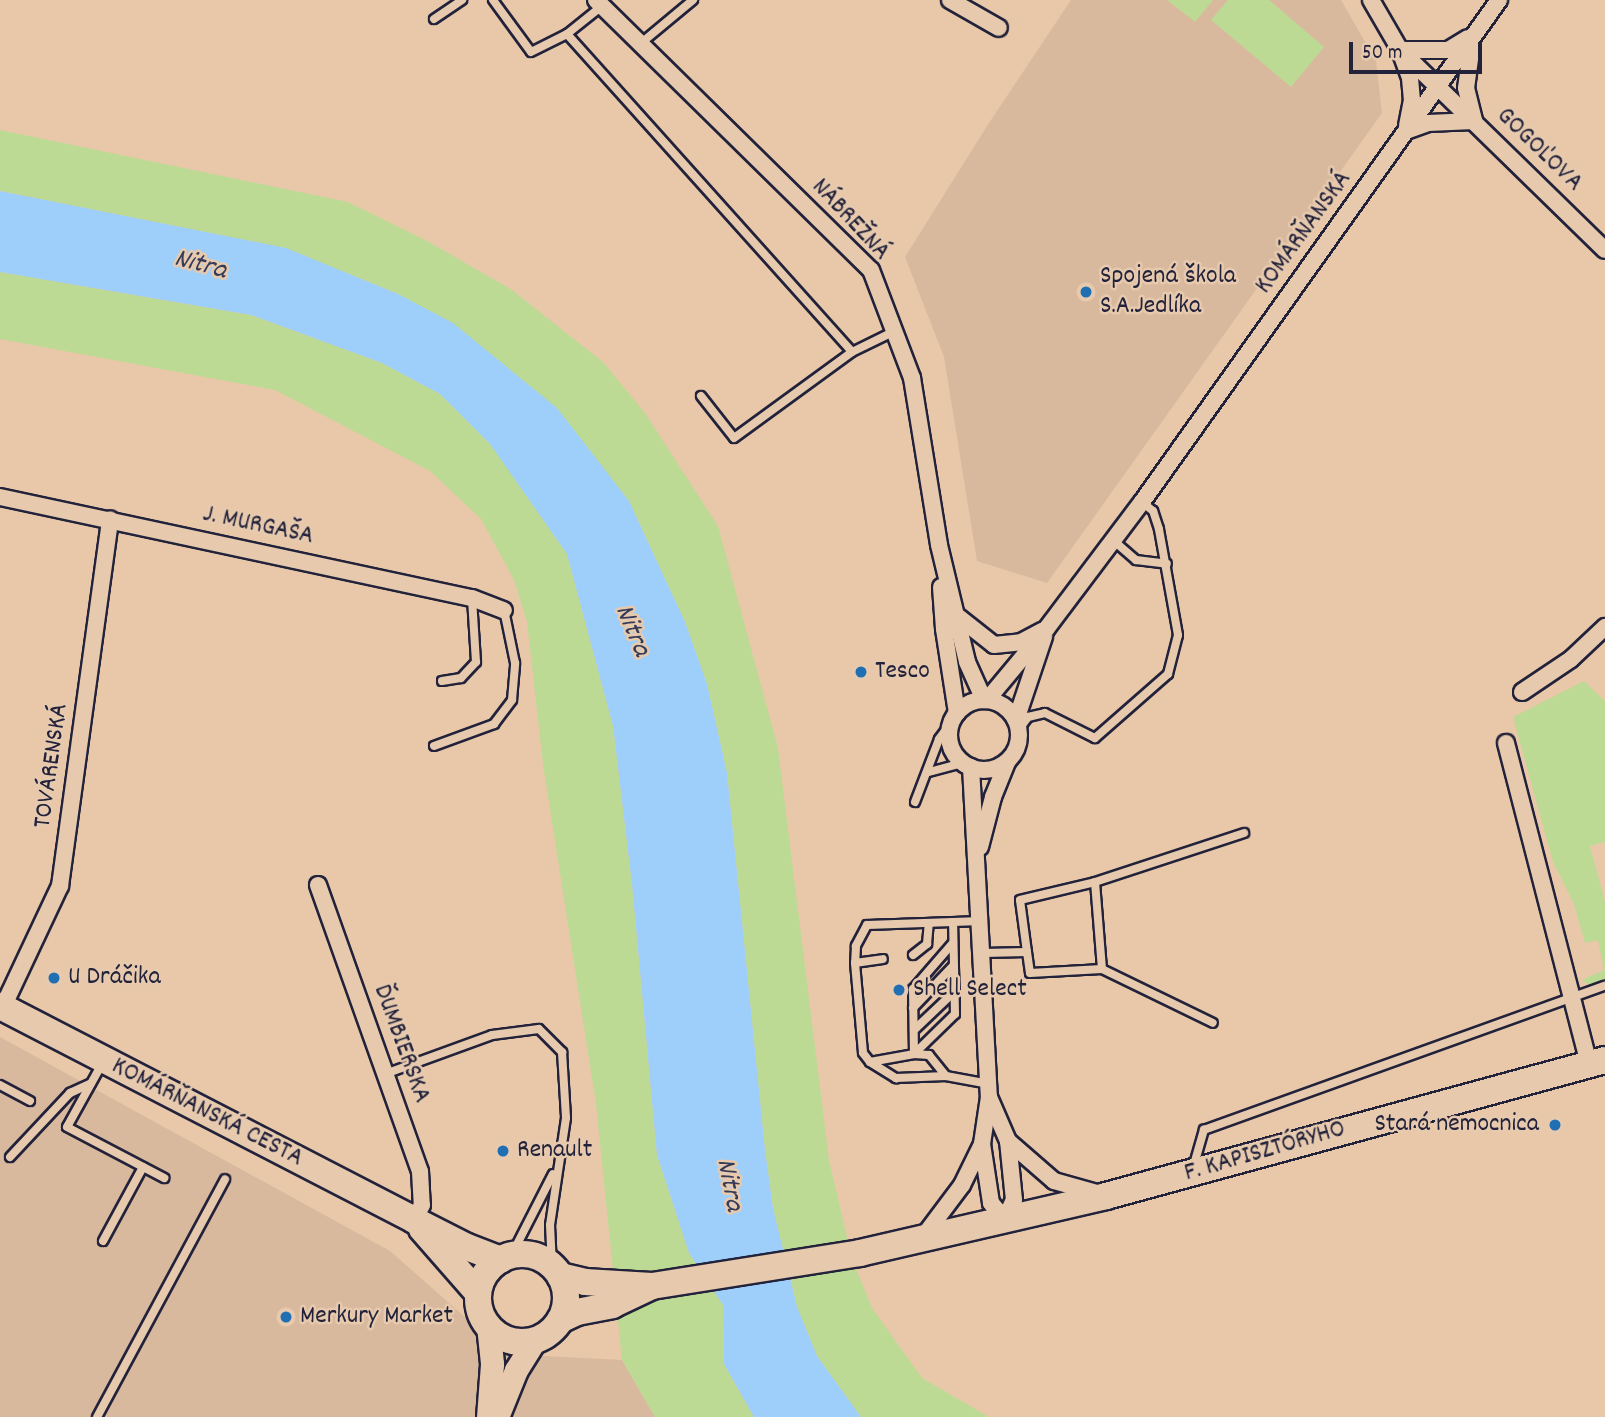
<!DOCTYPE html>
<meta charset="utf-8">
<style>
body{margin:0}
#map{position:relative;width:1605px;height:1417px;overflow:hidden;background:#e9c8a9;font-family:Dekko,sans-serif}
div>[style]{position:absolute}
.built>*{inset:0;background:#d9b99d}
.green>*{inset:0;background:#bcda93}
.water>*{inset:0;background:#9ecefa}
.roads{filter:drop-shadow(2px 0 #22223b) drop-shadow(-2px 0 #22223b) drop-shadow(0 2px #22223b) drop-shadow(0 -2px #22223b)}
.lane>*{height:8px;margin:-4px;padding:0 4px;transform-origin:4px;border-radius:4px;background:#e7caae}
.street>*{height:16px;margin:-8px;padding:0 8px;transform-origin:8px;border-radius:8px;background:#e7caae}
.street>.ring{margin:-8px;padding:0;box-sizing:content-box;background:none;border:16px solid #e7caae;border-radius:50%}
.secondary>*{height:23px;margin:-11.5px;padding:0 11.5px;transform-origin:11.5px;border-radius:11.5px;background:#e7caae}
.primary>*{height:26px;margin:-13px;padding:0 13px;transform-origin:13px;border-radius:13px;background:#e7caae}
.primary>.ring{margin:-13px;padding:0;box-sizing:content-box;background:none;border:26px solid #e7caae;border-radius:50%}
.dots>*{width:19px;height:19px;translate:-50% -50%;box-sizing:border-box;border:4px solid #e7caae;border-radius:50%}
span{translate:-50% -50%;white-space:nowrap;text-align:center;line-height:1.15;-webkit-text-stroke:5px #e7caae;paint-order:stroke}
.street-label{font-size:26px;color:#22223b}
.poi-label{font-size:26px;color:#22223b}
.left{translate:0 -50%;text-align:left}
.right{translate:-100% -50%;text-align:right}
.water-label{font-size:28px;color:#353c58;font-style:italic}
.scale{position:absolute;left:1349px;top:42px;width:133px;height:32px;box-sizing:border-box;border:4px solid #22223b;border-top:0;padding-left:9px;font-size:21px;line-height:24px;white-space:nowrap;color:#22223b;-webkit-text-stroke:5px #e7caae;paint-order:stroke}
</style>
<div id="map">
<div class="built">
<i style="clip-path:polygon(1071px 0,1341px 0,1376px 61px,1382px 113px,1047px 583px,977px 561px,944px 357px,905px 257px,987px 126px)"></i>
<i style="clip-path:polygon(0 1037px,390px 1251px,507px 1354px,622px 1360px,655px 1417px,0 1417px)"></i>
</div>
<div class="green">
<i style="clip-path:polygon(1167px 0,1213px 0,1195px 22px)"></i>
<i style="clip-path:polygon(1228px 0,1269px 0,1324px 47px,1291px 87px,1211px 20px)"></i>
<i style="clip-path:polygon(0 130px,348px 202px,429px 242px,512px 290px,603px 362px,645px 413px,718px 526px,778px 748px,829px 1160px,852px 1259px,872px 1308px,922px 1378px,989px 1417px,861px 1417px,817px 1356px,797px 1307px,773px 1208px,765px 1150px,727px 773px,707px 684px,685px 622px,629px 501px,398px 294px,285px 248px,0 191px)"></i>
<i style="clip-path:polygon(0 272px,251px 315px,382px 363px,440px 394px,490px 443px,567px 554px,613px 726px,632px 884px,657px 1155px,689px 1253px,723px 1305px,724px 1364px,754px 1417px,655px 1417px,622px 1360px,596px 1104px,543px 764px,527px 622px,514px 580px,481px 519px,430px 471px,275px 390px,0 339px)"></i>
<i style="clip-path:polygon(1584px 681px,1605px 701px,1605px 842px,1590px 846px,1605px 902px,1605px 979px,1589px 985px,1582px 980px,1604px 970px,1598px 940px,1585px 943px,1574px 904px,1553px 862px,1513px 717px)"></i>
</div>
<div class="water">
<i style="clip-path:polygon(0 191px,286px 248px,398px 294px,453px 323px,557px 408px,629px 501px,685px 622px,707px 684px,727px 773px,765px 1150px,773px 1208px,797px 1307px,817px 1356px,861px 1417px,754px 1417px,724px 1364px,723px 1305px,689px 1253px,657px 1155px,632px 884px,613px 726px,567px 554px,490px 444px,440px 394px,382px 363px,251px 315px,0 272px)"></i>
</div>
<div class="roads">
<div class="lane">
<i style="left:493px;top:0;width:64px;rotate:53.8deg"></i>
<i style="left:531px;top:52px;width:40px;rotate:-26.6deg"></i>
<i style="left:567px;top:34px;width:45px;rotate:-38.7deg"></i>
<i style="left:434px;top:19px;width:34px;rotate:-34deg"></i>
<i style="left:567px;top:34px;width:427px;rotate:48.1deg"></i>
<i style="left:640px;top:44px;width:69px;rotate:-39.7deg"></i>
<i style="left:701px;top:396px;width:53px;rotate:51.8deg"></i>
<i style="left:734px;top:438px;width:146px;rotate:-36.1deg"></i>
<i style="left:852px;top:352px;width:48px;rotate:-26deg"></i>
<i style="left:1114px;top:541px;width:29px;rotate:41deg"></i>
<i style="left:1136px;top:560px;width:31px;rotate:7deg"></i>
<i style="left:442px;top:681px;width:19px;rotate:-9deg"></i>
<i style="left:461px;top:678px;width:22px;rotate:-47deg"></i>
<i style="left:476px;top:662px;width:64px;rotate:-93.6deg"></i>
<i style="left:1019px;top:729px;width:15px;rotate:-53deg"></i>
<i style="left:1028px;top:717px;width:17px;rotate:-13deg"></i>
<i style="left:1045px;top:713px;width:56px;rotate:26.6deg"></i>
<i style="left:1095px;top:738px;width:97px;rotate:-41.2deg"></i>
<i style="left:1168px;top:674px;width:40px;rotate:-75.6deg"></i>
<i style="left:1178px;top:635px;width:108px;rotate:-100.2deg"></i>
<i style="left:1159px;top:529px;width:19px;rotate:-108deg"></i>
<i style="left:1153px;top:511px;width:14px;rotate:-141deg"></i>
<i style="left:434px;top:746px;width:64px;rotate:-20.1deg"></i>
<i style="left:494px;top:724px;width:30px;rotate:-53deg"></i>
<i style="left:512px;top:700px;width:37px;rotate:-85deg"></i>
<i style="left:515px;top:663px;width:54px;rotate:-101.7deg"></i>
<i style="left:929px;top:772px;width:35px;rotate:-15deg"></i>
<i style="left:915px;top:802px;width:67px;rotate:-69.1deg"></i>
<i style="left:939px;top:739px;width:21px;rotate:-53deg"></i>
<i style="left:981px;top:921px;width:114px;rotate:178deg"></i>
<i style="left:867px;top:925px;width:24px;rotate:118deg"></i>
<i style="left:856px;top:946px;width:17px;rotate:93deg"></i>
<i style="left:855px;top:963px;width:90px;rotate:84.9deg"></i>
<i style="left:863px;top:1053px;width:11px;rotate:52deg"></i>
<i style="left:870px;top:1062px;width:31px;rotate:32deg"></i>
<i style="left:896px;top:1078px;width:50px;rotate:-2.3deg"></i>
<i style="left:946px;top:1076px;width:44px;rotate:10.5deg"></i>
<i style="left:1027px;top:952px;width:52px;rotate:-97.7deg"></i>
<i style="left:1020px;top:900px;width:77px;rotate:-13.5deg"></i>
<i style="left:1095px;top:882px;width:157px;rotate:-18.2deg"></i>
<i style="left:983px;top:953px;width:44px;rotate:-1.3deg"></i>
<i style="left:1027px;top:952px;width:21px;rotate:82deg"></i>
<i style="left:1030px;top:973px;width:72px;rotate:-3.2deg"></i>
<i style="left:1102px;top:969px;width:87px;rotate:-94.6deg"></i>
<i style="left:913px;top:955px;width:18px;rotate:-38deg"></i>
<i style="left:927px;top:944px;width:21px;rotate:-85deg"></i>
<i style="left:855px;top:963px;width:28px;rotate:-8deg"></i>
<i style="left:1102px;top:969px;width:123px;rotate:25.9deg"></i>
<i style="left:913px;top:1008px;width:59px;rotate:-46.4deg"></i>
<i style="left:914px;top:1030px;width:55px;rotate:-43.5deg"></i>
<i style="left:914px;top:1054px;width:57px;rotate:-44.3deg"></i>
<i style="left:955px;top:1014px;width:92px;rotate:-91.2deg"></i>
<i style="left:914px;top:1054px;width:65px;rotate:-90.9deg"></i>
<i style="left:913px;top:989px;width:61px;rotate:-49deg"></i>
<i style="left:103px;top:1062px;width:74px;rotate:119deg"></i>
<i style="left:67px;top:1127px;width:110px;rotate:27.7deg"></i>
<i style="left:870px;top:1062px;width:45px;rotate:-10.3deg"></i>
<i style="left:914px;top:1054px;width:15px;rotate:4deg"></i>
<i style="left:929px;top:1055px;width:27px;rotate:51deg"></i>
<i style="left:385px;top:1074px;width:114px;rotate:-20deg"></i>
<i style="left:492px;top:1035px;width:47px;rotate:-7.3deg"></i>
<i style="left:539px;top:1029px;width:33px;rotate:45deg"></i>
<i style="left:562px;top:1052px;width:66px;rotate:86.5deg"></i>
<i style="left:566px;top:1118px;width:108px;rotate:98.5deg"></i>
<i style="left:550px;top:1225px;width:41px;rotate:87.2deg"></i>
<i style="left:0;top:1085px;width:34px;rotate:28deg"></i>
<i style="left:10px;top:1157px;width:88px;rotate:-46.8deg"></i>
<i style="left:70px;top:1093px;width:23px;rotate:-25deg"></i>
<i style="left:1193px;top:1168px;width:40px;rotate:-74deg"></i>
<i style="left:1204px;top:1130px;width:426px;rotate:-19.8deg"></i>
<i style="left:103px;top:1241px;width:84px;rotate:-61.6deg"></i>
<i style="left:511px;top:1256px;width:92px;rotate:-62.9deg"></i>
<i style="left:97px;top:1417px;width:270px;rotate:-61.7deg"></i>
</div>
<div class="street">
<i style="left:596px;top:0;width:385px;rotate:44.5deg"></i>
<i style="left:871px;top:270px;width:116px;rotate:69.2deg"></i>
<i style="left:912px;top:378px;width:169px;rotate:80.8deg"></i>
<i style="left:939px;top:545px;width:120px;rotate:76.5deg"></i>
<i style="left:967px;top:662px;width:42px;rotate:65.9deg"></i>
<i style="left:950px;top:0;width:56px;rotate:29.7deg"></i>
<i style="left:1371px;top:0;width:58px;rotate:59.9deg"></i>
<i style="left:1400px;top:50px;width:286px;rotate:44.3deg"></i>
<i style="left:1472px;top:45px;width:43px;rotate:97.9deg"></i>
<i style="left:1466px;top:88px;width:34px;rotate:76deg"></i>
<i style="left:1400px;top:50px;width:48px"></i>
<i style="left:1448px;top:50px;width:23px;rotate:-31deg"></i>
<i style="left:1402px;top:56px;width:23px;rotate:70deg"></i>
<i style="left:1410px;top:78px;width:22px;rotate:85deg"></i>
<i style="left:1412px;top:100px;width:26px;rotate:101deg"></i>
<i style="left:1406px;top:131px;width:23px;rotate:-20deg"></i>
<i style="left:1428px;top:123px;width:46px;rotate:-2.5deg"></i>
<i style="left:0;top:497px;width:483px;rotate:12.1deg"></i>
<i style="left:472px;top:598px;width:34px;rotate:21deg"></i>
<i style="left:941px;top:587px;width:42px;rotate:85.9deg"></i>
<i style="left:944px;top:629px;width:85px;rotate:81.2deg"></i>
<i style="left:956px;top:615px;width:48px;rotate:38.3deg"></i>
<i style="left:994px;top:645px;width:27px;rotate:-6deg"></i>
<i style="left:1021px;top:642px;width:24px;rotate:-28deg"></i>
<i style="left:1522px;top:692px;width:59px;rotate:-34deg"></i>
<i style="left:1571px;top:659px;width:47px;rotate:-43.3deg"></i>
<i style="left:987px;top:700px;width:94px;rotate:-50.2deg"></i>
<i style="left:1047px;top:628px;width:158px;rotate:-53deg"></i>
<i style="left:1142px;top:502px;width:616px;rotate:-54.58deg"></i>
<i class="ring" style="left:949px;top:700px;width:54px;height:54px"></i>
<i style="left:1016px;top:720px;width:88px;rotate:-71.4deg"></i>
<i style="left:1506px;top:743px;width:332px;rotate:75.5deg"></i>
<i style="left:971px;top:767px;width:330px;rotate:86.9deg"></i>
<i style="left:989px;top:1097px;width:48px;rotate:98.5deg"></i>
<i style="left:982px;top:1144px;width:60px;rotate:81.3deg"></i>
<i style="left:991px;top:1203px;width:21px;rotate:49deg"></i>
<i style="left:1005px;top:1219px;width:21px;rotate:-65deg"></i>
<i style="left:1014px;top:1200px;width:59px;rotate:-95.8deg"></i>
<i style="left:1008px;top:1141px;width:48px;rotate:-113.4deg"></i>
<i style="left:980px;top:847px;width:52px;rotate:-75.4deg"></i>
<i style="left:993px;top:797px;width:38px;rotate:-68deg"></i>
<i style="left:318px;top:885px;width:304px;rotate:70.4deg"></i>
<i style="left:420px;top:1171px;width:34px;rotate:87deg"></i>
<i style="left:422px;top:1205px;width:17px;rotate:118deg"></i>
<i style="left:3px;top:1007px;width:134px;rotate:-64.8deg"></i>
<i style="left:60px;top:886px;width:370px;rotate:-82.2deg"></i>
<i style="left:1008px;top:1141px;width:61px;rotate:41deg"></i>
<i style="left:1054px;top:1181px;width:49px;rotate:15.5deg"></i>
<i style="left:923px;top:1237px;width:65px;rotate:-53.1deg"></i>
<i style="left:962px;top:1185px;width:46px;rotate:-64deg"></i>
</div>
<div class="secondary">
<i style="left:488px;top:1325px;width:39px;rotate:84deg"></i>
<i style="left:492px;top:1364px;width:53px;rotate:94.3deg"></i>
<i style="left:497px;top:1417px;width:51px;rotate:-68deg"></i>
<i style="left:516px;top:1370px;width:36px;rotate:-58deg"></i>
</div>
<div class="primary">
<i style="left:0;top:1006px;width:466px;rotate:27.3deg"></i>
<i style="left:414px;top:1220px;width:59px;rotate:27deg"></i>
<i style="left:467px;top:1247px;width:36px;rotate:21deg"></i>
<i style="left:422px;top:1229px;width:85px;rotate:48.8deg"></i>
<i class="ring" style="left:478px;top:1254px;width:62px;height:62px"></i>
<i style="left:560px;top:1276px;width:26px;rotate:13deg"></i>
<i style="left:585px;top:1282px;width:67px;rotate:3.4deg"></i>
<i style="left:652px;top:1286px;width:211px;rotate:-9deg"></i>
<i style="left:860px;top:1253px;width:253px;rotate:-13deg"></i>
<i style="left:1106px;top:1196px;width:517px;rotate:-15.25deg"></i>
<i style="left:560px;top:1320px;width:19px;rotate:-25deg"></i>
<i style="left:577px;top:1312px;width:36px;rotate:-11deg"></i>
<i style="left:612px;top:1305px;width:42px;rotate:-25.3deg"></i>
</div>
</div>
<div class="dots">
<i style="left:1086px;top:292px;background:#1f6fb2"></i>
<i style="left:861px;top:672px;background:#1f6fb2"></i>
<i style="left:54px;top:978px;background:#1f6fb2"></i>
<i style="left:899px;top:990px;background:#1f6fb2"></i>
<i style="left:1555px;top:1125px;background:#1f6fb2"></i>
<i style="left:503px;top:1151px;background:#1f6fb2"></i>
<i style="left:286px;top:1317px;background:#1f6fb2"></i>
</div>
<div class="street-label">
<span style="left:1539px;top:150px;rotate:44deg">GOGOĽOVA</span>
<span style="left:850px;top:220px;rotate:47deg">NÁBREŽNÁ</span>
<span style="left:1304px;top:233px;rotate:-54deg">KOMÁRŇANSKÁ</span>
<span style="left:258px;top:526px;rotate:12deg">J. MURGAŠA</span>
<span style="left:52px;top:766px;rotate:-82deg">TOVÁRENSKÁ</span>
<span style="left:401px;top:1044px;rotate:70deg">ĎUMBIERSKA</span>
<span style="left:207px;top:1113px;rotate:27deg">KOMÁRŇANSKÁ CESTA</span>
<span style="left:1265px;top:1152px;rotate:-16deg">F. KAPISZTÓRYHO</span>
</div>
<div class="poi-label">
<span class="left" style="left:1100px;top:292px">Spojená škola<br>S.A.Jedlíka</span>
<span class="left" style="left:875px;top:672px">Tesco</span>
<span class="left" style="left:68px;top:978px">U Dráčika</span>
<span class="left" style="left:913px;top:990px">Shell Select</span>
<span class="right" style="left:1539px;top:1125px">Stará nemocnica</span>
<span class="left" style="left:517px;top:1151px">Renault</span>
<span class="left" style="left:300px;top:1317px">Merkury Market</span>
</div>
<div class="water-label">
<span style="left:200px;top:266px;rotate:15deg">Nitra</span>
<span style="left:631px;top:631px;rotate:67deg">Nitra</span>
<span style="left:728px;top:1185px;rotate:79deg">Nitra</span>
</div>
<div class="scale">50 m</div>
</div>
